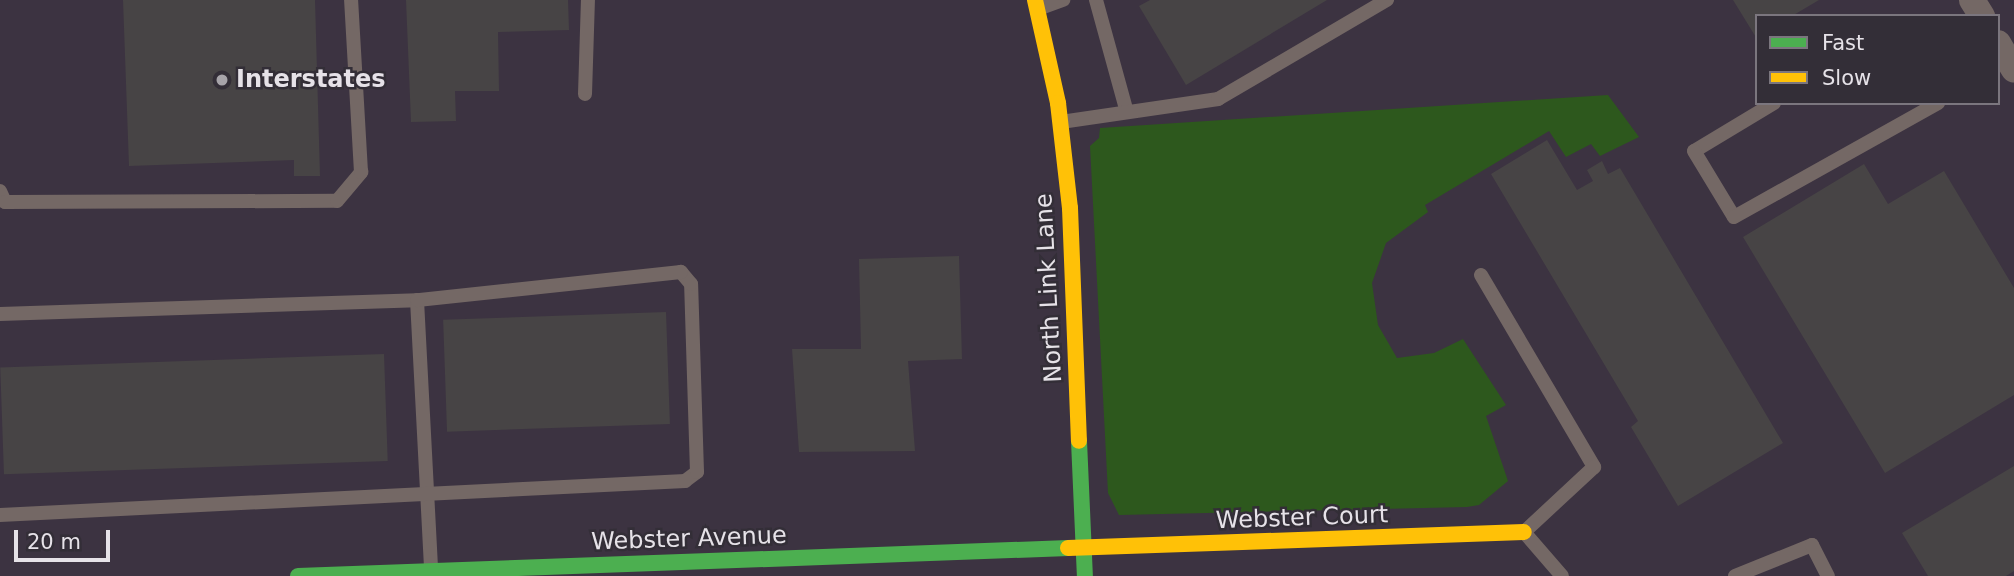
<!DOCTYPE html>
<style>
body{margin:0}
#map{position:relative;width:2014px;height:576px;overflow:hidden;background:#333035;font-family:"DejaVu Sans",sans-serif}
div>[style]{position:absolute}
.built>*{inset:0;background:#3c3341}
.green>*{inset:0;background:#2d581d}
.building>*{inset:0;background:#474445;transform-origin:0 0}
.lane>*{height:14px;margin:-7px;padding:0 7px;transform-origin:7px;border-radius:7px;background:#746865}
.street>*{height:26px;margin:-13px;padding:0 13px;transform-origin:13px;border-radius:13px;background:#746865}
.fast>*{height:16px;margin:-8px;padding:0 8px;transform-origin:8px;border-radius:8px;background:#4caf50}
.slow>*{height:16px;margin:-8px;padding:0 8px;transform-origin:8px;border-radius:8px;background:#ffc107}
.dots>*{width:19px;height:19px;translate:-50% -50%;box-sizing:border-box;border:4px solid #332e37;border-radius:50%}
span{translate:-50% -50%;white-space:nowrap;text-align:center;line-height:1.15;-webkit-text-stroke:5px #332e37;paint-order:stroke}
.poi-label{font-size:24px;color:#e6e2e8;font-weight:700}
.left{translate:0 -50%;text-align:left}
.street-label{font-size:24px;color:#e6e2e8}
.legend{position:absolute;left:1755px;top:14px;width:245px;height:91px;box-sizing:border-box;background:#332e37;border:2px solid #7b767e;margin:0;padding:9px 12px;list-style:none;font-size:21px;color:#e6e2e8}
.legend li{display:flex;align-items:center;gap:14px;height:35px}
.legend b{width:35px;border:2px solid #7b767e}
.scale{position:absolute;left:14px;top:530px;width:96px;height:32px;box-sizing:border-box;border:4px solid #e6e2e8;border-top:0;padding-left:9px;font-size:21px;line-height:24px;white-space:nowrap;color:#e6e2e8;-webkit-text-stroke:5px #332e37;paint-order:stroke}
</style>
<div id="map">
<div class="built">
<i style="clip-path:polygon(evenodd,0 0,2014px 0,2014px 576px,0 576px,0 0,1757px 16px,1998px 16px,1998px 103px,1757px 103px,1757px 16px)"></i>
</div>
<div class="green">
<i style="clip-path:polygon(1608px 95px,1639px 137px,1600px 156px,1591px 144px,1566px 157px,1549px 131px,1425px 205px,1428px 212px,1386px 243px,1372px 283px,1378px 325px,1397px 358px,1434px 353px,1463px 339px,1506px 405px,1486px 416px,1508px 481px,1479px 505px,1467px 507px,1119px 515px,1108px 493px,1090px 146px,1099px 138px,1100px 128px)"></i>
</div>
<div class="building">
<i style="clip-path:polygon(123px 0,315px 0,320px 176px,294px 176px,294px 160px,129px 166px)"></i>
<i style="clip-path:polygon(406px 0,568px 0,569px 30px,498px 32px,499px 91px,455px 91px,456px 121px,411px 122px)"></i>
<i style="clip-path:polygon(1150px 0,1327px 0,1186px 85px,1139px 6px)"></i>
<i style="clip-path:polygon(1733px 0,1819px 0,1792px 16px,1757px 16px,1757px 39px)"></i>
<i style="clip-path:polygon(1547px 140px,1577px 190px,1593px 181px,1587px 170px,1602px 161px,1608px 174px,1620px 168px,1783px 443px,1678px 506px,1631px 427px,1638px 421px,1491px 174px)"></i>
<i style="clip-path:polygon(1864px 164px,1888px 204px,1944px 171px,2014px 288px,2014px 395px,1885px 473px,1743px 237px)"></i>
<i style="clip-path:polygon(959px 256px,962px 359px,908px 361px,915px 451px,799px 452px,792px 349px,861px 349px,859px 259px)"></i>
<i style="left:666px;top:312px;width:112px;height:223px;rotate:88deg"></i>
<i style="left:384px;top:354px;width:107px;height:384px;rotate:88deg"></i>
<i style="clip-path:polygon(2014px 466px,2014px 571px,2006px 576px,1928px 576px,1902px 533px)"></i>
</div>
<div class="lane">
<i style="left:1096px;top:0;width:113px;rotate:74.6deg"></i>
<i style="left:1038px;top:9px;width:27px;rotate:-20deg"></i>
<i style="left:585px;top:94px;width:94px;rotate:-88.2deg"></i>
<i style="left:1774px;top:103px;width:93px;rotate:149deg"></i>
<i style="left:1694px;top:151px;width:77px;rotate:58.8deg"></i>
<i style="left:1734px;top:217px;width:234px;rotate:-29.2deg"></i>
<i style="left:1061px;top:122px;width:159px;rotate:-8.3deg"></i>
<i style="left:1218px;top:99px;width:196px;rotate:-30.4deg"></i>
<i style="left:0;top:191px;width:12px;rotate:66deg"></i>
<i style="left:5px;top:202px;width:332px;rotate:-0.2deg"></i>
<i style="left:337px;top:201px;width:38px;rotate:-50deg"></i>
<i style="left:361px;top:172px;width:172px;rotate:-93.3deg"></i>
<i style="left:1481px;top:275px;width:223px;rotate:59.5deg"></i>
<i style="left:1594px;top:467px;width:96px;rotate:137.1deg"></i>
<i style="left:1524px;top:532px;width:58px;rotate:49.2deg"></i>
<i style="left:0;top:314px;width:417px;rotate:-1.9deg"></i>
<i style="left:417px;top:300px;width:270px;rotate:87deg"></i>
<i style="left:0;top:515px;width:686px;rotate:-2.84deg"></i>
<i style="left:685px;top:481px;width:15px;rotate:-37deg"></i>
<i style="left:697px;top:472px;width:188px;rotate:-91.8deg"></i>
<i style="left:691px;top:284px;width:16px;rotate:-130deg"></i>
<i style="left:681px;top:272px;width:265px;rotate:173.9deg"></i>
<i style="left:1735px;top:576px;width:83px;rotate:-21.9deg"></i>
<i style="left:1812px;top:545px;width:35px;rotate:63deg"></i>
</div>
<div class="street">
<i style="left:1972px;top:0;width:19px;rotate:58deg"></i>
<i style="left:1998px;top:43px;width:31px;rotate:59deg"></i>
</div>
<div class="fast">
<i style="left:1079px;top:441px;width:135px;rotate:87.5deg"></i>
<i style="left:298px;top:576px;width:771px;rotate:-2.08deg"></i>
</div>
<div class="slow">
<i style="left:1035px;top:0;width:106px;rotate:77.4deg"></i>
<i style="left:1058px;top:103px;width:106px;rotate:83.5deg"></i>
<i style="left:1070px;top:208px;width:233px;rotate:87.8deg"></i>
<i style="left:1068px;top:548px;width:456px;rotate:-2deg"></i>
</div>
<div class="dots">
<i style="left:222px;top:80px;background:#a7a4a9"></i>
</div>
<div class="poi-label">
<span class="left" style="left:236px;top:80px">Interstates</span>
</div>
<div class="street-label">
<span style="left:1049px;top:288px;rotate:-93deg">North Link Lane</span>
<span style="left:1302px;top:518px;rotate:-2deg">Webster Court</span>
<span style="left:689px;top:539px;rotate:-2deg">Webster Avenue</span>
</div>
<ul class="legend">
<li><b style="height:9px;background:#4caf50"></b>Fast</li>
<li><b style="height:9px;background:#ffc107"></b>Slow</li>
</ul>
<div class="scale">20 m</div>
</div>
